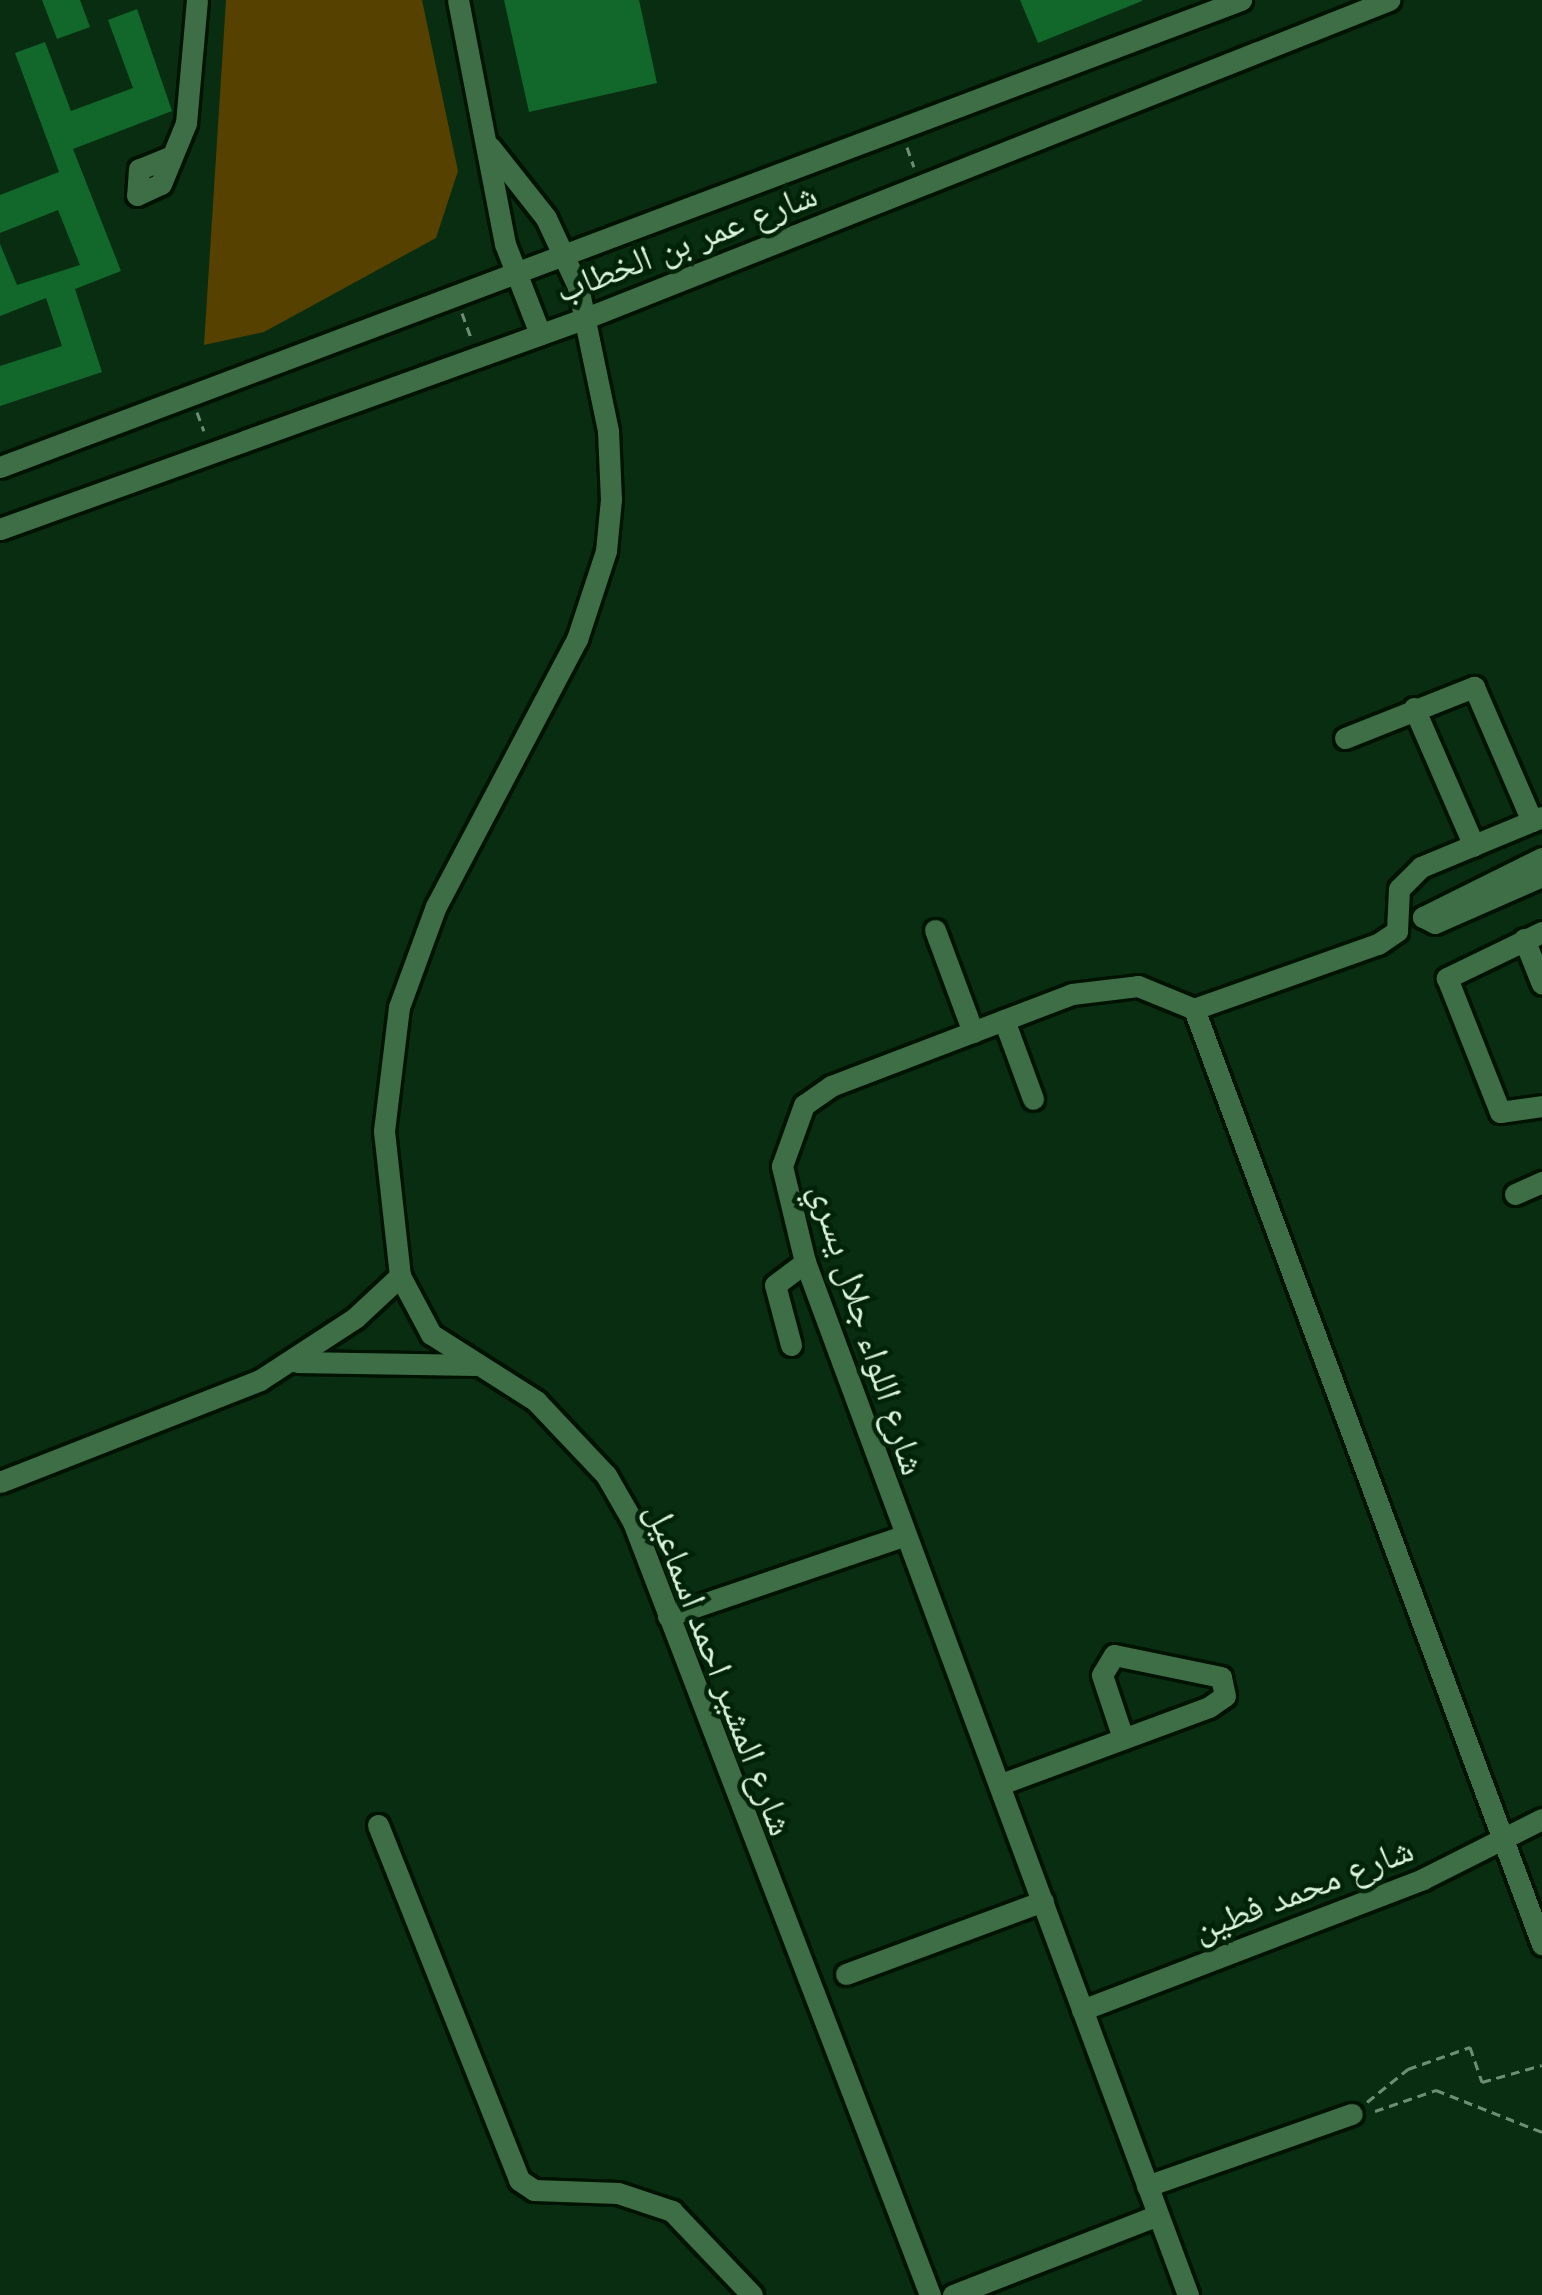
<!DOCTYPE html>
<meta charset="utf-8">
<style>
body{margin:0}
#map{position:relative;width:1542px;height:2295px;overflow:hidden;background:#082d10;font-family:Helvetica,"Noto Naskh Arabic",sans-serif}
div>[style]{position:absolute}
.green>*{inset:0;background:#564101}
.building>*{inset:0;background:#12682a}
.path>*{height:3px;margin-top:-1.5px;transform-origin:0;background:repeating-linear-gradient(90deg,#6e8e73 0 9px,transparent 0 15px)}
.roads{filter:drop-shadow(3px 0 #001302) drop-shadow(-3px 0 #001302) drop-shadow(0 3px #001302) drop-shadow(0 -3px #001302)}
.minor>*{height:21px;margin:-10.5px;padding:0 10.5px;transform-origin:10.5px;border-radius:10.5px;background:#3e6e45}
span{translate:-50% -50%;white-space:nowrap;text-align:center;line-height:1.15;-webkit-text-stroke:9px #002307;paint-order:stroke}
.street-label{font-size:36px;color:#dbf5dd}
</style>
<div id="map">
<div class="green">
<i style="clip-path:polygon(226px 0,422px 0,458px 171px,436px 238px,264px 332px,204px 345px)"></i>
</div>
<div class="building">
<i style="clip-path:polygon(42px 0,80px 0,90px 27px,57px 39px)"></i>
<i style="clip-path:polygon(504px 0,639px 0,657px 83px,529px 112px)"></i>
<i style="clip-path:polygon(1020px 0,1142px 0,1142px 1px,1038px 43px)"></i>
<i style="clip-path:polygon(137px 9px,172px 111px,73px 149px,121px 271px,75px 289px,102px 372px,0 406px,0 366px,62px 346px,46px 298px,0 316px,0 244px,17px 285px,80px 265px,58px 210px,0 233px,0 195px,59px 172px,15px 53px,45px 42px,71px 111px,133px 88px,108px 20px)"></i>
</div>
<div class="path">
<i style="left:907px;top:147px;width:21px;rotate:71deg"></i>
<i style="left:640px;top:247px;width:27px;rotate:70deg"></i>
<i style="left:462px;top:313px;width:27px;rotate:70deg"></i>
<i style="left:197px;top:412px;width:20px;rotate:70deg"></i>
<i style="left:1367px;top:2102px;width:53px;rotate:-38.8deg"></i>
<i style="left:1408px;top:2069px;width:66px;rotate:-19.5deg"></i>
<i style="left:1470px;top:2047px;width:37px;rotate:71deg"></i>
<i style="left:1482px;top:2082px;width:62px;rotate:-15.8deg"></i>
<i style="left:1375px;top:2111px;width:65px;rotate:-19deg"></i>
<i style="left:1436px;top:2090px;width:114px;rotate:21.6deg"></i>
</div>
<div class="roads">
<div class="minor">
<i style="left:458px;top:0;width:248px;rotate:79.1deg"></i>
<i style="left:505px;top:244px;width:97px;rotate:68.7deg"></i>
<i style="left:490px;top:147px;width:90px;rotate:51.7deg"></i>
<i style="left:546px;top:218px;width:76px;rotate:65.1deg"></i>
<i style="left:578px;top:287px;width:147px;rotate:78.2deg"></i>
<i style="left:608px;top:431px;width:68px;rotate:87.5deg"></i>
<i style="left:611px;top:499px;width:52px;rotate:95.5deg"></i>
<i style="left:606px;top:551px;width:93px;rotate:108.2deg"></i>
<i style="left:577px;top:639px;width:302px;rotate:117.8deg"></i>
<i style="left:436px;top:906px;width:108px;rotate:110.1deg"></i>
<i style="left:399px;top:1007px;width:125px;rotate:96.9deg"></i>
<i style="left:384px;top:1131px;width:146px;rotate:83.7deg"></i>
<i style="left:400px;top:1276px;width:66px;rotate:61.9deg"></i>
<i style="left:431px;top:1334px;width:125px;rotate:32.5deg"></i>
<i style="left:536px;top:1401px;width:102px;rotate:46.6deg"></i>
<i style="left:606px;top:1475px;width:54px;rotate:60.1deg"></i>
<i style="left:633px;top:1522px;width:828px;rotate:68.98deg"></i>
<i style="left:172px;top:156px;width:35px;rotate:158deg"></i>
<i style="left:139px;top:169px;width:26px;rotate:94deg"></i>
<i style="left:137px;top:195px;width:26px;rotate:-25deg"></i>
<i style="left:161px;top:184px;width:66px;rotate:-67.7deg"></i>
<i style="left:186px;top:123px;width:123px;rotate:-84.9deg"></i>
<i style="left:0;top:467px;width:1326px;rotate:-20.62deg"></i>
<i style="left:0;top:529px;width:623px;rotate:-19.8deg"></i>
<i style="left:586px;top:318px;width:864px;rotate:-21.6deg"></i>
<i style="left:1414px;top:708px;width:150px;rotate:66.5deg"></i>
<i style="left:1345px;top:738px;width:139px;rotate:-21.6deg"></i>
<i style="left:1474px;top:687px;width:146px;rotate:66.6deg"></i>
<i style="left:1542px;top:858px;width:133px;rotate:153.6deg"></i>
<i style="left:1423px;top:917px;width:13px;rotate:27deg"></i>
<i style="left:1435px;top:923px;width:117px;rotate:-23.7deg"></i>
<i style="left:935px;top:930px;width:109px;rotate:69.6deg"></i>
<i style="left:1542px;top:932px;width:106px;rotate:154.2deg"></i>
<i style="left:1447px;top:978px;width:144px;rotate:68.4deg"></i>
<i style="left:1500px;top:1112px;width:42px;rotate:-8.1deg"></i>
<i style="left:1524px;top:939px;width:48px;rotate:68.2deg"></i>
<i style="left:1194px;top:1009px;width:195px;rotate:-19.5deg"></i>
<i style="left:1378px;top:944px;width:23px;rotate:-34deg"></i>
<i style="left:1397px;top:931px;width:42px;rotate:-87.3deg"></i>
<i style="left:1399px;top:889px;width:31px;rotate:-45deg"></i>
<i style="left:1421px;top:867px;width:131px;rotate:-22.5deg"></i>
<i style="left:1004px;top:1020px;width:84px;rotate:69.8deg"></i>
<i style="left:1515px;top:1194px;width:30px;rotate:-24deg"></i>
<i style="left:791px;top:1345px;width:62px;rotate:-104.9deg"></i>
<i style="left:775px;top:1285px;width:38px;rotate:-37deg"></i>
<i style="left:297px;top:1362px;width:178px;rotate:1deg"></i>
<i style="left:0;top:1482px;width:279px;rotate:-21.4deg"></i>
<i style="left:260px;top:1380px;width:113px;rotate:-33.1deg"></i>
<i style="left:355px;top:1318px;width:62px;rotate:-43deg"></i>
<i style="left:668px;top:1616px;width:248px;rotate:-18.8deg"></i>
<i style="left:1001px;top:1784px;width:222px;rotate:-20.3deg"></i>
<i style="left:1209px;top:1707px;width:19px;rotate:-35deg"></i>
<i style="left:1225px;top:1696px;width:19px;rotate:-102deg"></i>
<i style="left:1221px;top:1677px;width:109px;rotate:-168.4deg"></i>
<i style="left:1114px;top:1655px;width:23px;rotate:121deg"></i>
<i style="left:1102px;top:1675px;width:66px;rotate:71.6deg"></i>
<i style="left:378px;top:1825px;width:382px;rotate:68.3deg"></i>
<i style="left:519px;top:2180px;width:18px;rotate:34deg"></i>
<i style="left:534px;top:2190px;width:84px;rotate:2deg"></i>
<i style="left:618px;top:2193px;width:57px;rotate:18.4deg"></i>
<i style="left:672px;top:2211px;width:116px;rotate:46.4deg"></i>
<i style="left:846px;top:1974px;width:210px;rotate:-20.3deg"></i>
<i style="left:1082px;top:2010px;width:365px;rotate:-21deg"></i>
<i style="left:1423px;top:1879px;width:133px;rotate:-26.8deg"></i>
<i style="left:1147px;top:2186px;width:217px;rotate:-19.4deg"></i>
<i style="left:953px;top:2295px;width:220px;rotate:-21.3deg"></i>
<i style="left:1188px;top:2295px;width:1102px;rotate:-110.34deg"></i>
<i style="left:805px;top:1262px;width:99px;rotate:-103.5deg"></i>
<i style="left:782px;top:1166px;width:65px;rotate:-70.2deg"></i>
<i style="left:804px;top:1105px;width:33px;rotate:-35deg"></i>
<i style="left:831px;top:1086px;width:258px;rotate:-20.9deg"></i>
<i style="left:1072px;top:994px;width:66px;rotate:-6.9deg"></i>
<i style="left:1138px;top:986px;width:61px;rotate:22.3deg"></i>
<i style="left:1194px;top:1009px;width:998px;rotate:69.59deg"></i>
</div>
</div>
<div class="street-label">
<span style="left:686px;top:242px;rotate:-21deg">شارع عمر بن الخطاب</span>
<span style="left:868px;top:1329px;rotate:72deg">شارع اللواء جلال يسري</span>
<span style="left:720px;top:1669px;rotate:69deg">شارع المشير احمد اسماعيل</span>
<span style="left:1303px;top:1889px;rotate:-21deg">شارع محمد فطين</span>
</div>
</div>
